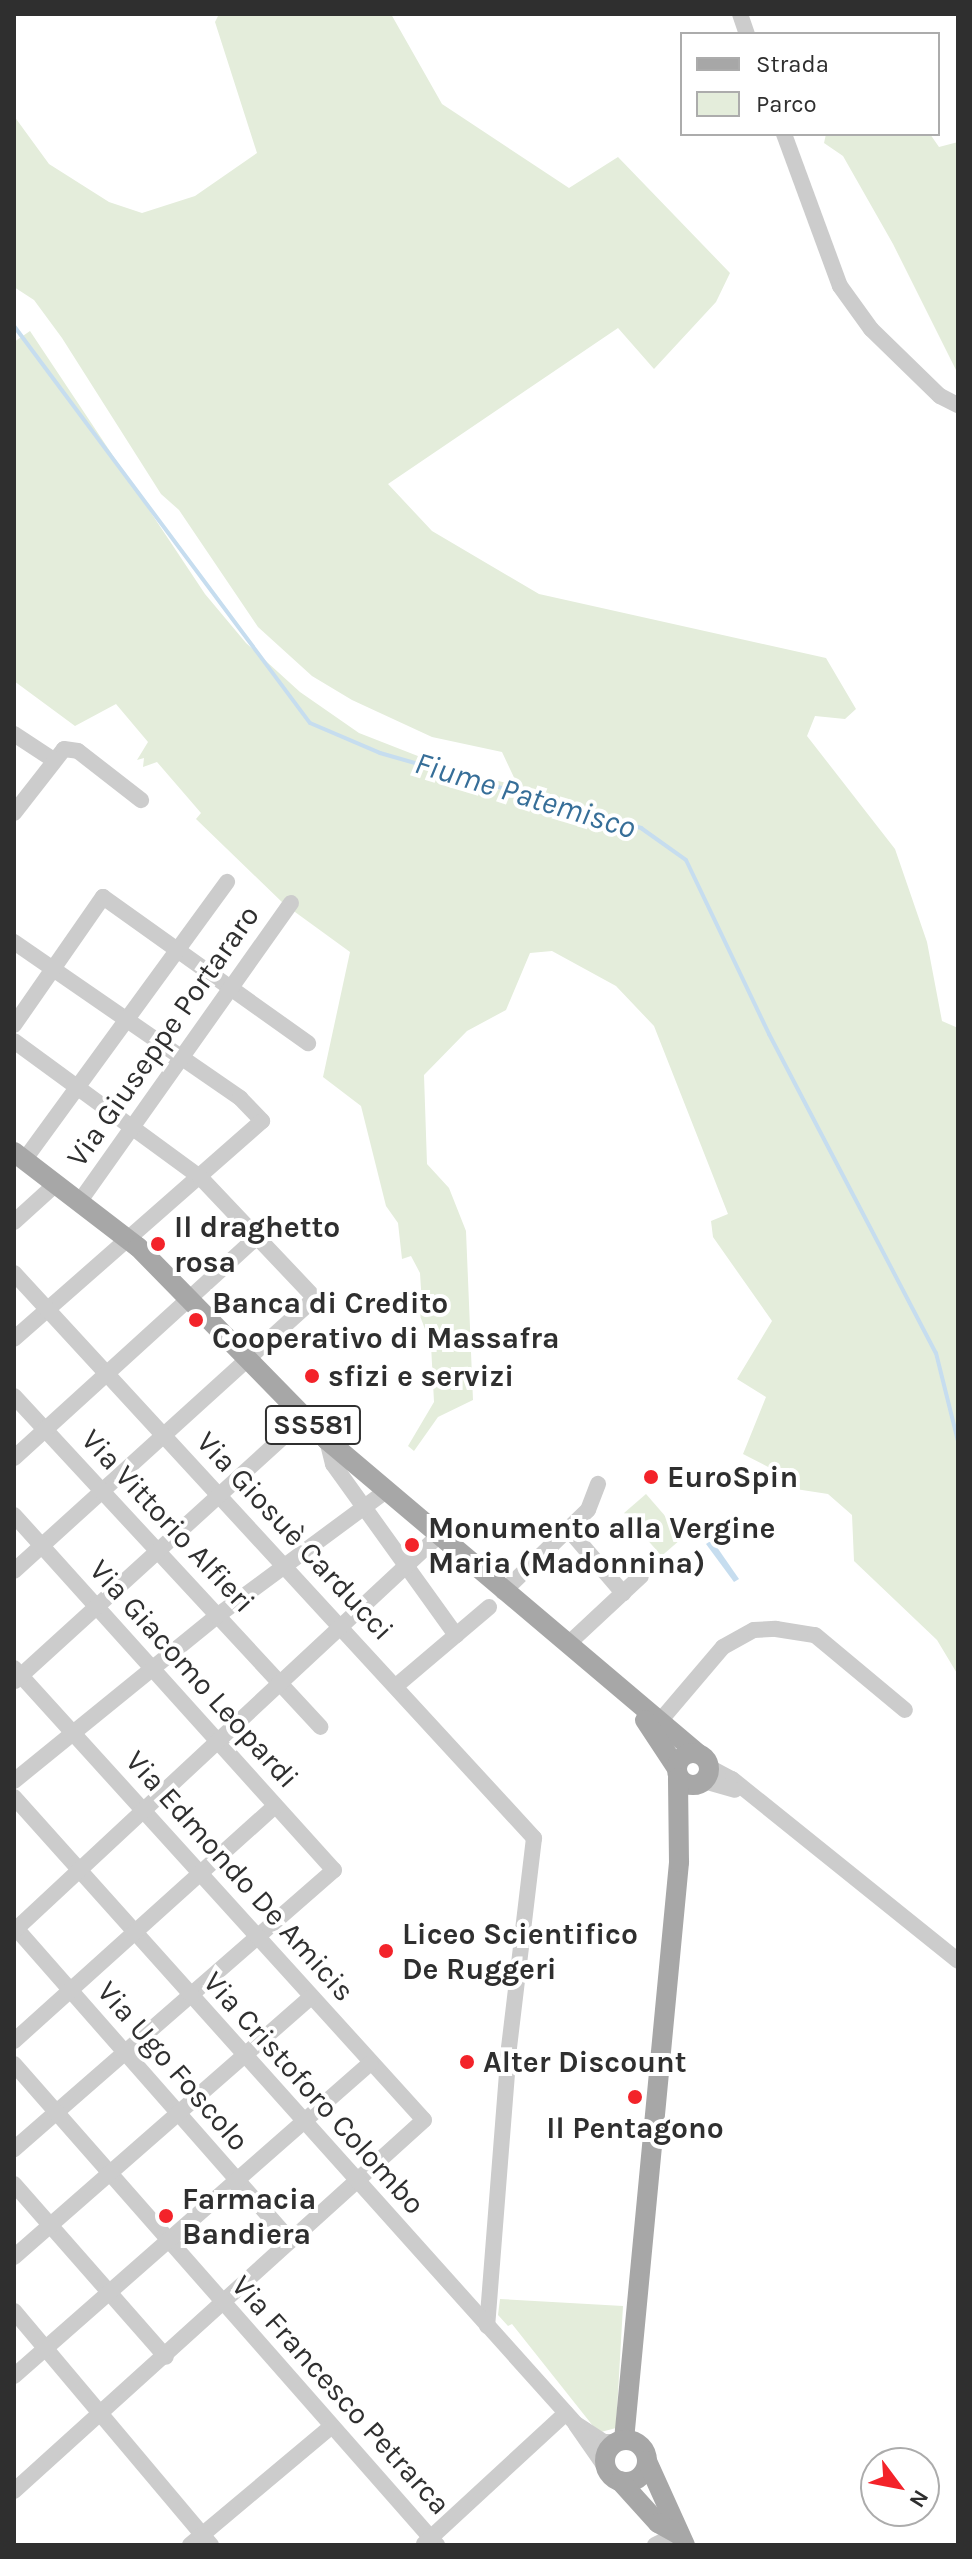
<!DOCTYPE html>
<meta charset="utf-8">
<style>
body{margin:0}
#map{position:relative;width:972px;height:2559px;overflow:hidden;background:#fff;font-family:Karla,sans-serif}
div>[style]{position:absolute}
.green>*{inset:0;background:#e4eddb;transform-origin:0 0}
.water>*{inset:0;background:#c6ddef}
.stream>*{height:4px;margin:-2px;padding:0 2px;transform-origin:2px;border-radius:2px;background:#c6ddef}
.minor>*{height:16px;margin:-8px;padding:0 8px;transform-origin:8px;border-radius:8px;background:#ccc}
.major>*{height:20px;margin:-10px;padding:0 10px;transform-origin:10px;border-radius:10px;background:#a7a7a7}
.major>.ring{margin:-10px;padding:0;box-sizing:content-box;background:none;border:20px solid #a7a7a7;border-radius:50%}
.dots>*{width:22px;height:22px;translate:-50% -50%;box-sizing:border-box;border:4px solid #fff;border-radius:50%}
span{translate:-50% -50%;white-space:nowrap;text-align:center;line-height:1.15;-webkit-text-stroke:8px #fff;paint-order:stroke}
.shield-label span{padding:2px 6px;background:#fff;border:2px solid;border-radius:6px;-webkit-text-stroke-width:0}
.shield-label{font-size:28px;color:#2f2f2f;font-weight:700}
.street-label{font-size:30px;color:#2f2f2f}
.poi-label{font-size:30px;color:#2f2f2f;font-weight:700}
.left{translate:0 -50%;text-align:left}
.water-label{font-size:32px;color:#366e98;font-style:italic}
.frame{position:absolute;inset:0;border:16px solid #2f2f2f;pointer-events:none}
.legend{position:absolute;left:680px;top:32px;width:260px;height:104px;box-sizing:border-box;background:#fff;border:2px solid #acacac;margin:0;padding:10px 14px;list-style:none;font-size:24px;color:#2f2f2f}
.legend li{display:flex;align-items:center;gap:16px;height:40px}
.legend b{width:40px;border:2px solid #acacac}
.north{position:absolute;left:860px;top:2447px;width:80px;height:80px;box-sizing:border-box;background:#fff;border:2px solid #acacac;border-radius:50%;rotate:122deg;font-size:22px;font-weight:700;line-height:32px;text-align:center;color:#2f2f2f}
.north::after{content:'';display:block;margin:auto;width:28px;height:36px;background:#f3232a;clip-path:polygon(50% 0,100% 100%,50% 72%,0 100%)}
</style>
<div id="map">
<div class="green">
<i style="clip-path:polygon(219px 14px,391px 14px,442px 104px,569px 188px,618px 157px,730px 273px,716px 302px,654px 369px,618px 328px,388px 484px,432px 531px,539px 594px,826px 658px,856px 709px,845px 719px,815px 716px,807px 736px,895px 849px,927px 942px,942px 1021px,958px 1028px,958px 1675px,937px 1640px,854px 1561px,852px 1515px,828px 1494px,776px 1486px,772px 1469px,743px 1454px,766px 1397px,737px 1379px,772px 1321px,713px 1237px,711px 1221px,728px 1214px,654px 1026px,616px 986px,552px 951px,530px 953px,506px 1010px,467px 1031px,424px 1075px,427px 1164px,449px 1188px,466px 1231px,473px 1400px,438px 1417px,414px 1451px,408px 1446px,434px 1402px,431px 1345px,417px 1308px,422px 1305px,420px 1273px,411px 1256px,402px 1259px,398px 1223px,386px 1206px,361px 1106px,323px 1077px,350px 952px,284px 904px,196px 819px,201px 813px,157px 762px,143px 767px,144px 758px,137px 760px,148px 742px,116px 704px,75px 726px,14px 681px,14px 342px,30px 331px,205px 594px,246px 643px,300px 692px,359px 733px,446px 767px,518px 786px,502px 752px,432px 737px,352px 700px,312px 676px,258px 627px,179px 510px,161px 494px,62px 338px,34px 300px,14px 287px,14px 116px,49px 164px,109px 202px,142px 213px,195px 196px,257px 153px,215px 22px)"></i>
<i style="clip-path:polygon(826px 134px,930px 134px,939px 147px,958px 142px,958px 374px,893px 244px,843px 156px,824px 143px)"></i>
<i style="left:646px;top:1494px;width:57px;height:29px;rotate:49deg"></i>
<i style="clip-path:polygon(500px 2299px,623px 2306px,616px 2428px,601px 2432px,593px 2426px,512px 2324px,508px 2326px,498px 2315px)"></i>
</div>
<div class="water">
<i style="clip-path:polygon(712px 1540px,739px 1579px,734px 1582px,706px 1544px)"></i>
</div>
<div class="stream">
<i style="left:14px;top:326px;width:495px;rotate:53.3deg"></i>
<i style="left:310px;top:723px;width:76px;rotate:23.2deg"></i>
<i style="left:380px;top:753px;width:272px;rotate:16deg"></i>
<i style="left:641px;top:828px;width:55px;rotate:35.4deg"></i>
<i style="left:686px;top:860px;width:193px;rotate:64.5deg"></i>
<i style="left:769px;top:1034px;width:360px;rotate:62.4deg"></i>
<i style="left:936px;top:1353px;width:91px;rotate:76deg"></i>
</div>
<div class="minor">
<i style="left:740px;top:14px;width:21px;rotate:71deg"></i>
<i style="left:784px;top:134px;width:162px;rotate:69.8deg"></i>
<i style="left:840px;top:286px;width:53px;rotate:54.2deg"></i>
<i style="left:871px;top:329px;width:96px;rotate:44.2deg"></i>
<i style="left:940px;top:396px;width:20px;rotate:27deg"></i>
<i style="left:14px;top:734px;width:45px;rotate:33.3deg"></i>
<i style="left:14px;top:813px;width:81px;rotate:-52deg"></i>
<i style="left:64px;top:749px;width:14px;rotate:8deg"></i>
<i style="left:78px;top:751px;width:80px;rotate:37.9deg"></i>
<i style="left:14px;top:942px;width:275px;rotate:34.6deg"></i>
<i style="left:240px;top:1098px;width:32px;rotate:46deg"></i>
<i style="left:262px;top:1121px;width:330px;rotate:138.7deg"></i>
<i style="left:14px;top:1025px;width:156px;rotate:-55.2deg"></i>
<i style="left:103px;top:897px;width:252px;rotate:35.5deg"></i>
<i style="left:14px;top:1041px;width:230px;rotate:36.2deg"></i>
<i style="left:200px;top:1177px;width:167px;rotate:46.5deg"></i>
<i style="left:315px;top:1298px;width:406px;rotate:137.8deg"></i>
<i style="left:25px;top:1159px;width:343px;rotate:-53.9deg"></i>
<i style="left:80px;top:1201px;width:365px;rotate:-54.7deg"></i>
<i style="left:14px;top:1222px;width:58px;rotate:-42.2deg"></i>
<i style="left:14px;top:1273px;width:768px;rotate:47.37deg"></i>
<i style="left:534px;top:1838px;width:211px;rotate:96.8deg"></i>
<i style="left:509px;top:2048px;width:279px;rotate:94.5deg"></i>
<i style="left:14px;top:1396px;width:451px;rotate:47.2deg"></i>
<i style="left:327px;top:1440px;width:25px;rotate:76deg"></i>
<i style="left:333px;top:1464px;width:211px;rotate:54.3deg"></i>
<i style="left:14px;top:1458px;width:328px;rotate:-42.3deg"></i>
<i style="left:14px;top:1515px;width:478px;rotate:48deg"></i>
<i style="left:334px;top:1870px;width:425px;rotate:138.9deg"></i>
<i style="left:570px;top:1531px;width:82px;rotate:49.5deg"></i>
<i style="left:503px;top:1592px;width:118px;rotate:-44deg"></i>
<i style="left:588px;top:1510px;width:28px;rotate:-69deg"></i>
<i style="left:567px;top:1645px;width:101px;rotate:-43deg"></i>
<i style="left:14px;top:1668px;width:610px;rotate:47.79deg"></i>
<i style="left:424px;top:2120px;width:553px;rotate:137.86deg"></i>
<i style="left:15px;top:1681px;width:392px;rotate:-42.3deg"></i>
<i style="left:396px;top:1686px;width:122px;rotate:-40.3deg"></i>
<i style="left:660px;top:1721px;width:97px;rotate:-49.6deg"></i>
<i style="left:723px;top:1647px;width:35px;rotate:-29deg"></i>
<i style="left:754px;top:1630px;width:22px;rotate:-3deg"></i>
<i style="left:776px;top:1629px;width:39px;rotate:9deg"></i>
<i style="left:815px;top:1635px;width:117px;rotate:39.8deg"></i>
<i style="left:709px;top:1767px;width:26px;rotate:28deg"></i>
<i style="left:732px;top:1779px;width:290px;rotate:38.8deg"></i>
<i style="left:14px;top:1781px;width:262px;rotate:-39.1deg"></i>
<i style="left:217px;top:1616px;width:210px;rotate:-36.5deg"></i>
<i style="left:704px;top:1781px;width:32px;rotate:16deg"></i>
<i style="left:14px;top:1797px;width:842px;rotate:48.13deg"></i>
<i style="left:576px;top:2424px;width:33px;rotate:33deg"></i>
<i style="left:604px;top:2442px;width:13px"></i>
<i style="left:14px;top:1926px;width:419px;rotate:48.7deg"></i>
<i style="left:14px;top:1931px;width:578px;rotate:-42.97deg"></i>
<i style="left:14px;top:2041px;width:351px;rotate:-42deg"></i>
<i style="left:14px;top:2064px;width:641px;rotate:48.67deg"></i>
<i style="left:14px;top:2184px;width:230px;rotate:48.7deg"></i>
<i style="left:14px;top:2257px;width:395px;rotate:-41.2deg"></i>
<i style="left:14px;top:2311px;width:306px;rotate:49.9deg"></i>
<i style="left:14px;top:2376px;width:474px;rotate:-41.3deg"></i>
<i style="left:576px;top:2425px;width:52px;rotate:55.1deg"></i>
<i style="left:424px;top:2544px;width:193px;rotate:-42.7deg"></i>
<i style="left:190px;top:2545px;width:185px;rotate:-40deg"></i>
<i style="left:655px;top:2545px;width:25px;rotate:-26deg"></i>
</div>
<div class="major">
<i style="left:14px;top:1152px;width:156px;rotate:37.5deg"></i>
<i style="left:138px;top:1247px;width:270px;rotate:45.6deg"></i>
<i style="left:327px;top:1440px;width:485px;rotate:40.2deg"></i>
<i style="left:645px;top:1720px;width:56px;rotate:56.6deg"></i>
<i class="ring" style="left:677px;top:1753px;width:12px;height:12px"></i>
<i style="left:624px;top:2440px;width:581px;rotate:-84.56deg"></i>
<i style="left:679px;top:1862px;width:84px;rotate:-90.7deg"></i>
<i class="ring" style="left:605px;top:2440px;width:22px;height:22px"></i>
<i style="left:647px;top:2461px;width:92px;rotate:65.7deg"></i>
<i style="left:620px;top:2481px;width:57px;rotate:47.9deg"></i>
<i style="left:658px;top:2523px;width:23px;rotate:29deg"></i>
</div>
<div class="dots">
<i style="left:158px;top:1244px;background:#f3232a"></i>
<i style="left:196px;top:1320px;background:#f3232a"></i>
<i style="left:312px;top:1376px;background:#f3232a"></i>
<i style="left:651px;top:1477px;background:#f3232a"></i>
<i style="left:412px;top:1545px;background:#f3232a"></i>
<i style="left:386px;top:1951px;background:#f3232a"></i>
<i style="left:467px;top:2062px;background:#f3232a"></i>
<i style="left:635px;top:2097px;background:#f3232a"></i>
<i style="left:166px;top:2216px;background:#f3232a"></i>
</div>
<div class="shield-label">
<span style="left:313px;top:1425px">SS581</span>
</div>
<div class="street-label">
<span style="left:163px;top:1036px;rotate:-55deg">Via Giuseppe Portararo</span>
<span style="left:168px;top:1521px;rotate:47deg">Via Vittorio Alfieri</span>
<span style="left:295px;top:1536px;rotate:47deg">Via Giosuè Carducci</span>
<span style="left:194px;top:1674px;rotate:48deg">Via Giacomo Leopardi</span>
<span style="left:240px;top:1876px;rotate:48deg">Via Edmondo De Amicis</span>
<span style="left:173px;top:2066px;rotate:49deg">Via Ugo Foscolo</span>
<span style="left:314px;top:2093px;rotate:48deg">Via Cristoforo Colombo</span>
<span style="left:341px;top:2395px;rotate:48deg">Via Francesco Petrarca</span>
</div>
<div class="poi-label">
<span class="left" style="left:174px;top:1244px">Il draghetto<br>rosa</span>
<span class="left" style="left:212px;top:1320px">Banca di Credito<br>Cooperativo di Massafra</span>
<span class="left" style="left:328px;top:1376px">sfizi e servizi</span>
<span class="left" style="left:667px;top:1477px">EuroSpin</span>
<span class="left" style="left:428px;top:1545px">Monumento alla Vergine<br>Maria (Madonnina)</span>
<span class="left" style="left:402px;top:1951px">Liceo Scientifico<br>De Ruggeri</span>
<span class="left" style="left:483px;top:2062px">Alter Discount</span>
<span style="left:635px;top:2128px">Il Pentagono</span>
<span class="left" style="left:182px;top:2216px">Farmacia<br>Bandiera</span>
</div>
<div class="water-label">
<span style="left:525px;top:796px;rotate:17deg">Fiume Patemisco</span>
</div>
<div class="frame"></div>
<ul class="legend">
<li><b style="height:10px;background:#a7a7a7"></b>Strada</li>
<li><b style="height:22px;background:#e4eddb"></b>Parco</li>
</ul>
<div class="north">N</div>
</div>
